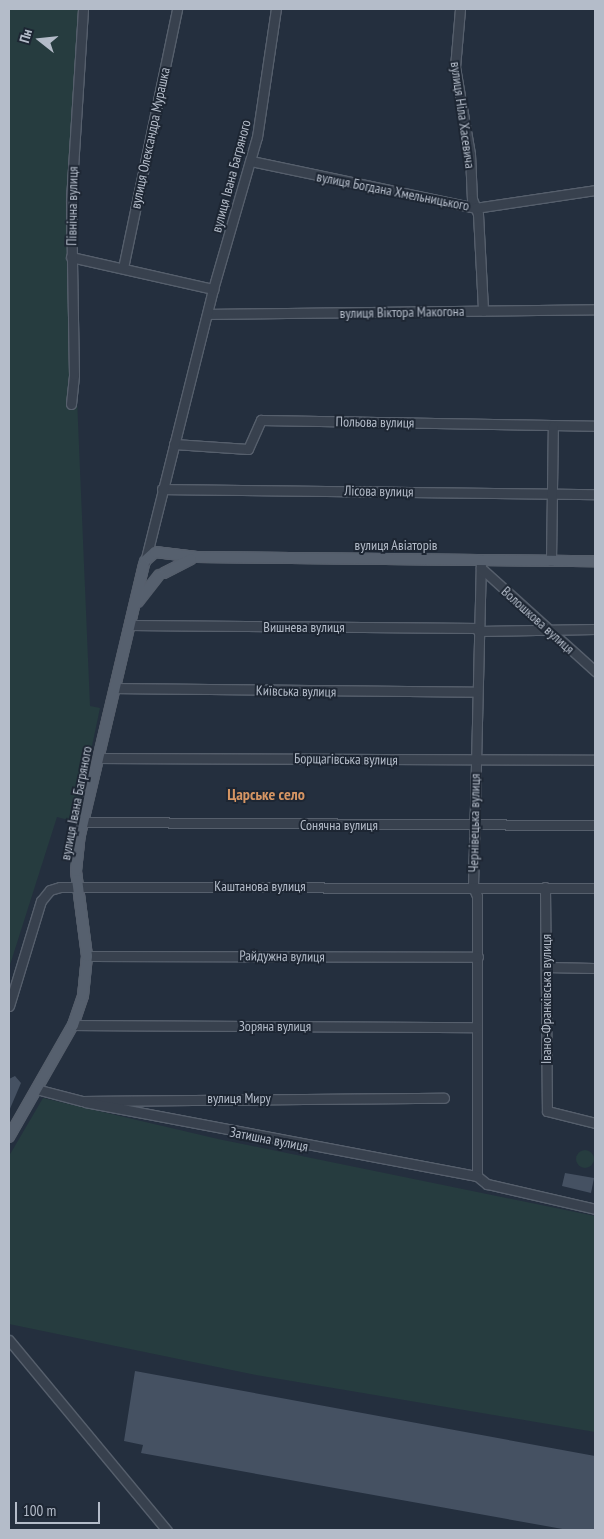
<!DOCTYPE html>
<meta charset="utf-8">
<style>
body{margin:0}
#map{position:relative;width:604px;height:1539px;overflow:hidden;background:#242f3e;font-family:"PT Sans Narrow",sans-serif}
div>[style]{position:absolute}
.green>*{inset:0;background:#263c3f}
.round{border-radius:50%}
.building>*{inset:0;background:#455162}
.roads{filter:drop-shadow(1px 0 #565f6c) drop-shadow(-1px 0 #565f6c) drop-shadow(0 1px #565f6c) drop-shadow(0 -1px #565f6c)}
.minor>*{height:9px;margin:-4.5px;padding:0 4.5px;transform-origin:4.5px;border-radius:4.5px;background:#38414e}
.major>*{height:10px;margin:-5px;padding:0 5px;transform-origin:5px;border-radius:5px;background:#56606e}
span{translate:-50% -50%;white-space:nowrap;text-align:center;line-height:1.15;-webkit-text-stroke:4px #1d2633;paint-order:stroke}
.street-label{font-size:14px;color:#b4bcc9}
.quarter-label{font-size:16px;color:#d59563;font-weight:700}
.frame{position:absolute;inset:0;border:10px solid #b4bcc9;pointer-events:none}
.north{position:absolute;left:15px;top:15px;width:50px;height:50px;-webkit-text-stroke:4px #1d2633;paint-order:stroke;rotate:286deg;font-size:14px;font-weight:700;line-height:20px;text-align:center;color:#b4bcc9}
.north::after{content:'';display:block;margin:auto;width:18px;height:22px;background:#b4bcc9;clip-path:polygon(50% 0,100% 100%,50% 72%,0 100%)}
.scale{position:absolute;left:15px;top:1502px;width:85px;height:22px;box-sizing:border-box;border:2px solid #b4bcc9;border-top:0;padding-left:6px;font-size:15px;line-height:18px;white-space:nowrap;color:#b4bcc9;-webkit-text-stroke:4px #1d2633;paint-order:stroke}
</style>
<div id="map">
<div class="green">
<i style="clip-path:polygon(9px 9px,83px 9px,71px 257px,90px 706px,100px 708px,76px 822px,57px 817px,9px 968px)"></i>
<i style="clip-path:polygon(43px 1098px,218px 1139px,595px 1216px,595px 1432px,256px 1375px,9px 1324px,9px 1156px)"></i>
<i class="round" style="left:576px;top:1150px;width:18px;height:18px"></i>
</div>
<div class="building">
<i style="clip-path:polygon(15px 1076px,21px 1083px,9px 1111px,9px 1079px)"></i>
<i style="clip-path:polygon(565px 1173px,594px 1178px,591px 1193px,562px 1186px)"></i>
<i style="clip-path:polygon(135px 1371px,595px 1456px,595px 1530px,568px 1530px,141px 1453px,143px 1445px,124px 1441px)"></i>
</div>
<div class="roads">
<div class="minor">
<i style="left:460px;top:9px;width:58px;rotate:94.9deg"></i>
<i style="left:455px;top:67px;width:88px;rotate:80.2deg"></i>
<i style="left:470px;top:154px;width:45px;rotate:87.5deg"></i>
<i style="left:472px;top:199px;width:16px;rotate:68deg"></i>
<i style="left:478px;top:214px;width:97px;rotate:87deg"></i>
<i style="left:251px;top:161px;width:229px;rotate:11.8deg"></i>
<i style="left:475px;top:208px;width:121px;rotate:-8.5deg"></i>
<i style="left:71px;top:257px;width:146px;rotate:12.7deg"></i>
<i style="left:123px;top:268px;width:265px;rotate:-78.2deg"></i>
<i style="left:208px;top:314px;width:387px;rotate:-0.7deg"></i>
<i style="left:71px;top:404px;width:29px;rotate:-84deg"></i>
<i style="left:74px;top:375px;width:175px;rotate:-91deg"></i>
<i style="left:71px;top:200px;width:191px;rotate:-86.4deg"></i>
<i style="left:174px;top:444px;width:74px;rotate:3.9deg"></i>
<i style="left:248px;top:449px;width:32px;rotate:-66deg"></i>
<i style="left:261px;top:420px;width:334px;rotate:1deg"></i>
<i style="left:162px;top:489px;width:433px;rotate:0.7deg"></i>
<i style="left:481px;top:559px;width:328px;rotate:91.4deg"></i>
<i style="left:473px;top:887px;width:10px;rotate:66deg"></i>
<i style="left:477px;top:896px;width:280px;rotate:90deg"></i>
<i style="left:477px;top:1176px;width:13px;rotate:39deg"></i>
<i style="left:487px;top:1184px;width:111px;rotate:13deg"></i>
<i style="left:551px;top:561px;width:135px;rotate:-89.2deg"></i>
<i style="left:145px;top:562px;width:281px;rotate:-76deg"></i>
<i style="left:213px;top:289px;width:158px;rotate:-73.9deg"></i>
<i style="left:257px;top:137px;width:129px;rotate:-81.6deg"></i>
<i style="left:481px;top:568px;width:154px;rotate:42.1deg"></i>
<i style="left:130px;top:625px;width:349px;rotate:0.5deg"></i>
<i style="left:478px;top:631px;width:117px;rotate:-1deg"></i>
<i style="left:115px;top:688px;width:362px;rotate:0.6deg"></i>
<i style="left:98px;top:758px;width:497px;rotate:0.2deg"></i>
<i style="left:83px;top:822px;width:512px;rotate:0.34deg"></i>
<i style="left:545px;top:887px;width:224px;rotate:89.5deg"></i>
<i style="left:547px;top:1111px;width:49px;rotate:14deg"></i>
<i style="left:87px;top:956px;width:391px;rotate:0.1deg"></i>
<i style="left:546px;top:967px;width:49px;rotate:1.2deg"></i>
<i style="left:9px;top:1006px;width:110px;rotate:-73.1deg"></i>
<i style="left:41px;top:901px;width:14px;rotate:-51deg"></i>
<i style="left:50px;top:890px;width:10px;rotate:-17deg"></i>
<i style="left:60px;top:887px;width:535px;rotate:0.11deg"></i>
<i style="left:73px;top:1025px;width:404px;rotate:0.3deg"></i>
<i style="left:36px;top:1089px;width:48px;rotate:14.6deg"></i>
<i style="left:82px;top:1101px;width:362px;rotate:-0.5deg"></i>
<i style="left:85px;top:1102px;width:399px;rotate:10.7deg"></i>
<i style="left:9px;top:1340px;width:247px;rotate:50.3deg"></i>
</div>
<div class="major">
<i style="left:145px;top:561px;width:13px;rotate:-42deg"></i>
<i style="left:155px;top:552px;width:42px;rotate:6.8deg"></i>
<i style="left:197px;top:557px;width:398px;rotate:0.6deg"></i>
<i style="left:164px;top:573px;width:30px;rotate:-27deg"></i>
<i style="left:138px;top:602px;width:34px;rotate:-52deg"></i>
<i style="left:9px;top:1137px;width:129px;rotate:-60.3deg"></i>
<i style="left:73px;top:1025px;width:31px;rotate:-71deg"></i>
<i style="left:83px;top:996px;width:40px;rotate:-84.3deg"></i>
<i style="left:87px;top:956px;width:86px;rotate:-97.4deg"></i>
<i style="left:76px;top:871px;width:36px;rotate:-84deg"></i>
<i style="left:80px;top:835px;width:278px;rotate:-76.7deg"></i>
</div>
</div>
<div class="street-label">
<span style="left:463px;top:115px;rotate:82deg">вулиця Ніла Хасевича</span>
<span style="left:150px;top:138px;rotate:-78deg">вулиця Олександра Мурашка</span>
<span style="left:231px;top:176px;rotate:-75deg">вулиця Івана Багряного</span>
<span style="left:393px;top:191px;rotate:11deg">вулиця Богдана Хмельницького</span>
<span style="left:72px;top:206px;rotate:-89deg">Північна вулиця</span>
<span style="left:402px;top:312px;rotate:-1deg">вулиця Віктора Макогона</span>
<span style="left:375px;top:422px;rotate:1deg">Польова вулиця</span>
<span style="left:379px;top:491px;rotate:1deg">Лісова вулиця</span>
<span style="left:396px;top:545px">вулиця Авіаторів</span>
<span style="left:538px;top:620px;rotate:42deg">Волошкова вулиця</span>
<span style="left:304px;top:627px">Вишнева вулиця</span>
<span style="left:296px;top:691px;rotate:1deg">Київська вулиця</span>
<span style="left:346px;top:759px;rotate:1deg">Борщагівська вулиця</span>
<span style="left:76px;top:803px;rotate:-79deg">вулиця Івана Багряного</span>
<span style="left:474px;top:823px;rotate:-89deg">Чернівецька вулиця</span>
<span style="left:339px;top:825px">Сонячна вулиця</span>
<span style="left:260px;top:886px">Каштанова вулиця</span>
<span style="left:282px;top:956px;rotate:1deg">Райдужна вулиця</span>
<span style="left:546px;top:999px;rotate:-90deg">Івано-Франківська вулиця</span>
<span style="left:275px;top:1026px">Зоряна вулиця</span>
<span style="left:239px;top:1098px">вулиця Миру</span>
<span style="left:269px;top:1139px;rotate:11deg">Затишна вулиця</span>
</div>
<div class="quarter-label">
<span style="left:266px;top:794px">Царське село</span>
</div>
<div class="frame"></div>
<div class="north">Пн</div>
<div class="scale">100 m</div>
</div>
